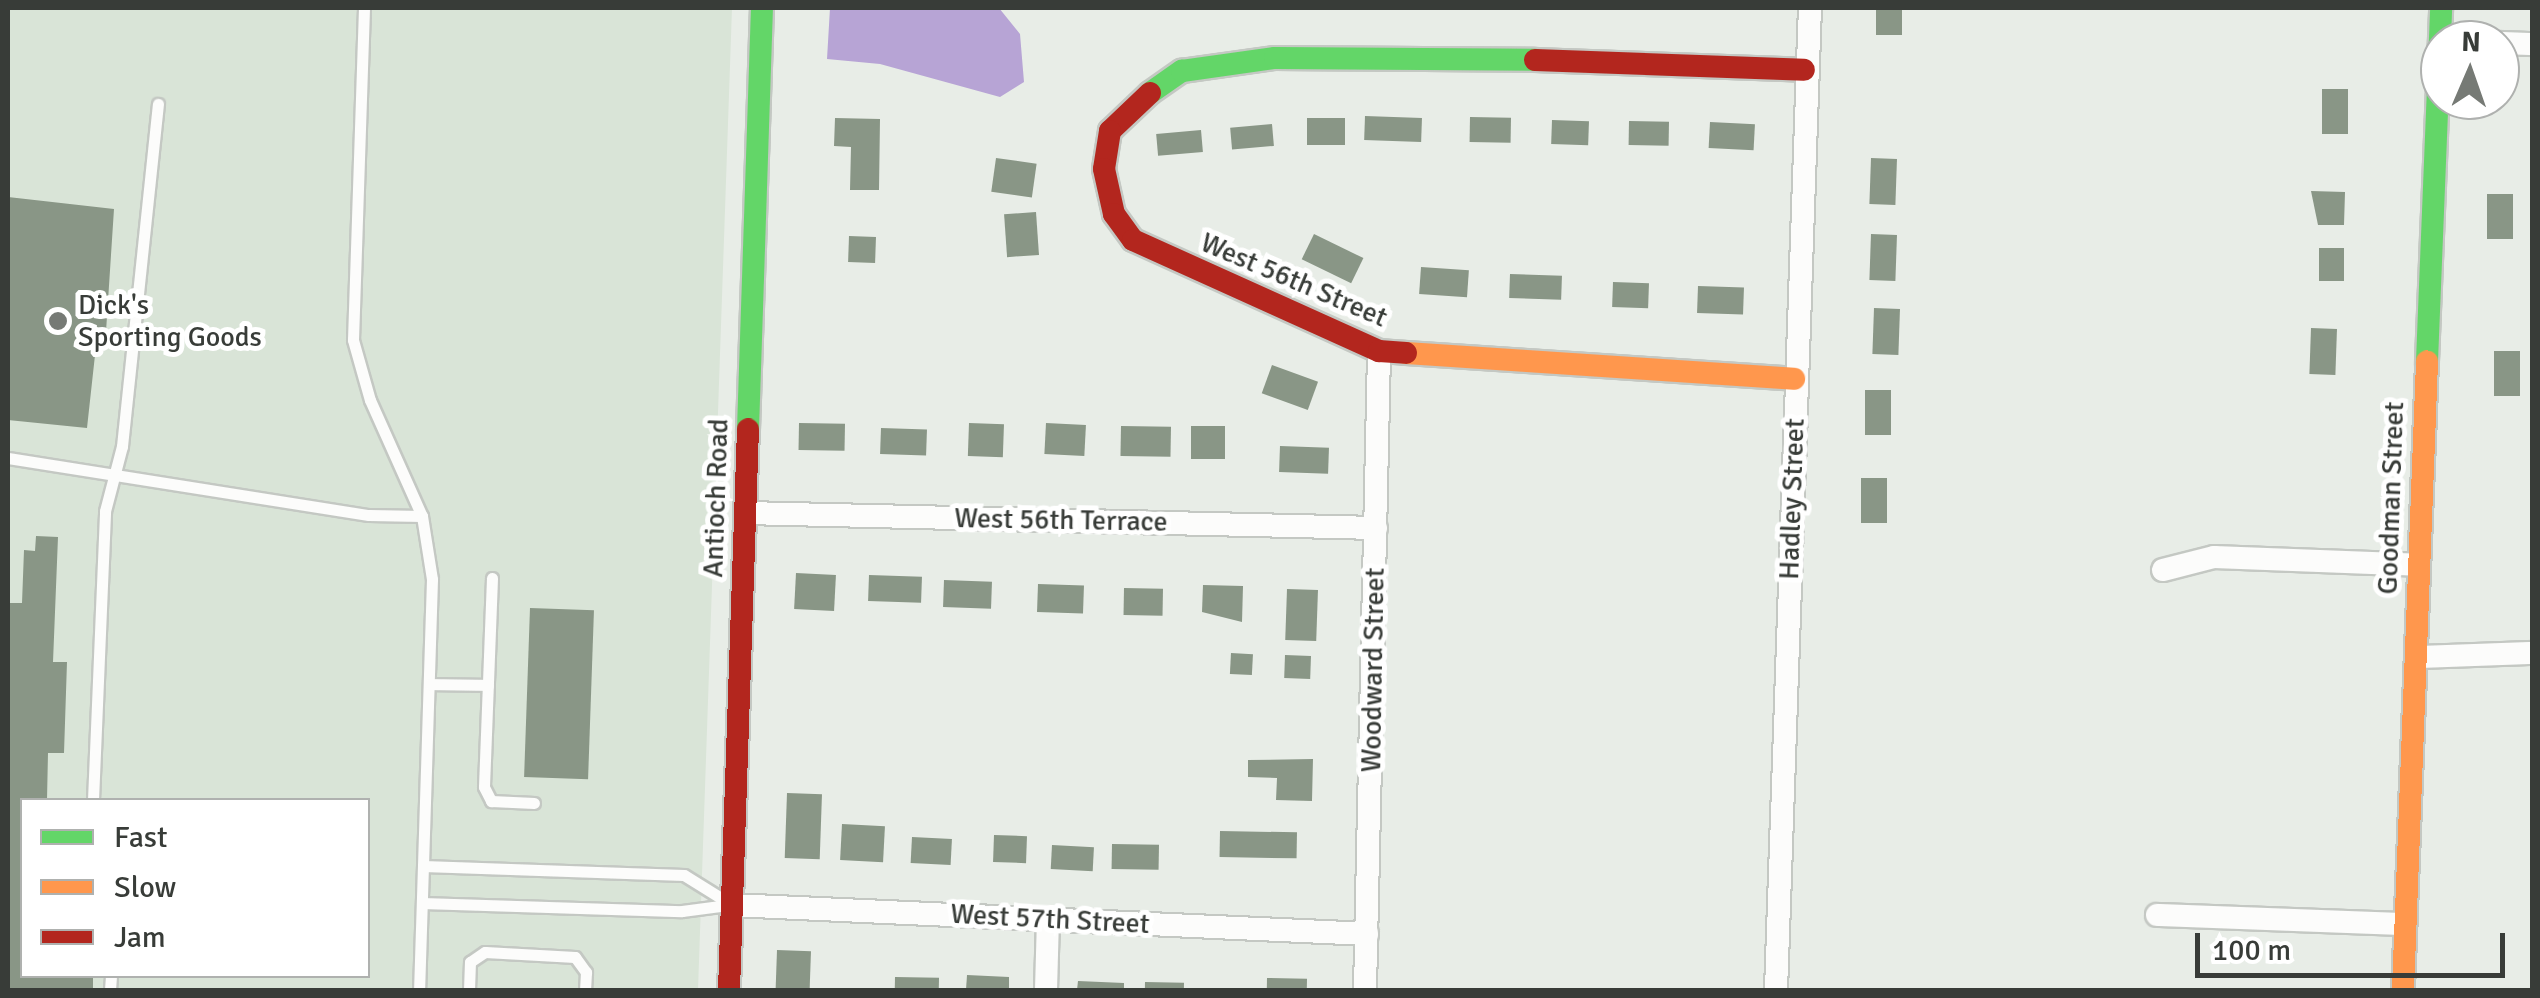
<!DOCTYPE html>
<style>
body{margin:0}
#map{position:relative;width:2540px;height:998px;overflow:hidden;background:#e8ede7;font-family:Signika,sans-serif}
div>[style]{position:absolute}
.built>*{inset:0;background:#d9e4d7}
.water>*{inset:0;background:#b7a4d5}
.building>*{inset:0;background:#899686;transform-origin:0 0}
.roads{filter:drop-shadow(2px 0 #c4c8c3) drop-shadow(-2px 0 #c4c8c3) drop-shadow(0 2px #c4c8c3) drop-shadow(0 -2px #c4c8c3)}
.lane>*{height:11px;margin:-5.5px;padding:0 5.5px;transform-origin:5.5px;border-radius:5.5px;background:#fcfcfb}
.street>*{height:22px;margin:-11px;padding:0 11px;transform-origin:11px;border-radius:11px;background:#fcfcfb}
.fast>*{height:22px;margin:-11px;padding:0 11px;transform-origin:11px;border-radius:11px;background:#63d668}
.slow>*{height:22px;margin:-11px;padding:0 11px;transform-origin:11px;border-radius:11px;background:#ff974d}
.jam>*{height:22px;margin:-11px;padding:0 11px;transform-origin:11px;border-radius:11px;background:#b3261e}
.dots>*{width:28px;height:28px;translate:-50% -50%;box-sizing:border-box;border:5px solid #fff;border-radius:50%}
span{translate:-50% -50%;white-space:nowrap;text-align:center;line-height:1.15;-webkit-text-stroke:10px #fff;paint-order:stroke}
.street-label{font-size:28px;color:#383c38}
.poi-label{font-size:28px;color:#383c38}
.left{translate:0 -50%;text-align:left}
.frame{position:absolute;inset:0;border:10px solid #383c38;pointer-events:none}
.legend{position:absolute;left:20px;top:798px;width:350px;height:180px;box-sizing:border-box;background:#fff;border:2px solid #afb1af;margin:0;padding:12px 18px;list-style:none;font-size:30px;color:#383c38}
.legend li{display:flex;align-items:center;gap:20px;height:50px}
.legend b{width:50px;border:2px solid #afb1af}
.north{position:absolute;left:2420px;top:20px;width:100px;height:100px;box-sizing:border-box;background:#fff;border:2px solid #afb1af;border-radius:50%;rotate:2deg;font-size:28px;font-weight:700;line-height:40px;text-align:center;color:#383c38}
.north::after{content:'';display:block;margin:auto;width:35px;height:45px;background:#767a75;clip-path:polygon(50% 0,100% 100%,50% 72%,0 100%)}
.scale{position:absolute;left:2195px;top:933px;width:310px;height:45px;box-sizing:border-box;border:5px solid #383c38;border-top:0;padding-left:12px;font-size:30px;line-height:35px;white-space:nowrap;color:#383c38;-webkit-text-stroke:8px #fff;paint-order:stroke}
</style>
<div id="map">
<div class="built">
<i style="clip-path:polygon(evenodd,8px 8px,732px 8px,698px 990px,8px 990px,8px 8px,22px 800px,368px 800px,368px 976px,22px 976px,22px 800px)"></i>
</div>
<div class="water">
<i style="clip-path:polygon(830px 8px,999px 8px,1020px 34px,1024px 82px,1000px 97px,880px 64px,827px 59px)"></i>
</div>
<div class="building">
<i style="left:1876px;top:8px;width:26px;height:27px"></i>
<i style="left:2322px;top:89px;width:26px;height:45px"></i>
<i style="left:1365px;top:116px;width:57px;height:24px;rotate:2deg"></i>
<i style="left:1470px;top:117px;width:41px;height:25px;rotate:1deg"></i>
<i style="clip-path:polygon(835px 118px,880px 119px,879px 190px,850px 190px,851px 147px,834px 146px)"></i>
<i style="left:1307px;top:118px;width:38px;height:27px"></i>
<i style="left:1552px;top:120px;width:37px;height:24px;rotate:2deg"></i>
<i style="left:1629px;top:121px;width:40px;height:24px;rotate:1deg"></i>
<i style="left:1710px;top:122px;width:45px;height:26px;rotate:3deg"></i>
<i style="left:1272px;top:124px;width:22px;height:42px;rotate:85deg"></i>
<i style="left:1201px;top:130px;width:22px;height:45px;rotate:85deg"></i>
<i style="left:996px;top:158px;width:41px;height:34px;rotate:8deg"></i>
<i style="left:1871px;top:158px;width:26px;height:46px;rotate:2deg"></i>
<i style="clip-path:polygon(2311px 191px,2345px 192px,2344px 225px,2318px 225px)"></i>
<i style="left:2487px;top:194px;width:26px;height:45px"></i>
<i style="clip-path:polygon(8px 197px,114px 209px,105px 347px,96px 346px,87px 428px,8px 420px)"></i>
<i style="left:1036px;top:212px;width:43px;height:32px;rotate:86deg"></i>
<i style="left:1314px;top:234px;width:55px;height:28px;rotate:26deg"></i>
<i style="left:1871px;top:234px;width:26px;height:46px;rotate:2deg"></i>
<i style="left:849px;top:236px;width:27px;height:26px;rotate:2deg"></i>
<i style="left:2319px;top:248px;width:25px;height:33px"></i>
<i style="left:1421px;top:267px;width:48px;height:27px;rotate:4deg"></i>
<i style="left:1510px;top:274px;width:52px;height:24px;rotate:2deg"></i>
<i style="left:1613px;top:282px;width:36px;height:25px;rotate:2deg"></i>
<i style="left:1698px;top:286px;width:46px;height:27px;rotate:2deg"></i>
<i style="left:1874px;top:308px;width:26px;height:46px;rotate:2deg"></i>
<i style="left:2311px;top:328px;width:26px;height:46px;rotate:2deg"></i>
<i style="left:2494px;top:351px;width:26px;height:45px"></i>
<i style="left:1272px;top:365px;width:49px;height:30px;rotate:20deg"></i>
<i style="left:1865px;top:390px;width:26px;height:45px"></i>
<i style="left:799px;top:423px;width:46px;height:27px;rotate:1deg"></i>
<i style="left:969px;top:423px;width:35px;height:33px;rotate:2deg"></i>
<i style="left:1046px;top:423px;width:40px;height:31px;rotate:3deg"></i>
<i style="left:1121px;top:426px;width:50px;height:30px;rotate:1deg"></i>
<i style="left:1191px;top:426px;width:34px;height:33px"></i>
<i style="left:881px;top:428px;width:46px;height:26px;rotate:2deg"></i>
<i style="left:1280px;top:446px;width:49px;height:26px;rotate:2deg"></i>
<i style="left:1861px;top:478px;width:26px;height:45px"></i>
<i style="clip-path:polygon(36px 536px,58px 537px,53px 662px,67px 662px,64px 753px,48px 753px,47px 800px,22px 800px,22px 976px,93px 976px,93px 990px,8px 990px,8px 603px,22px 603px,24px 550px,35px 551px)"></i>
<i style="left:796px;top:573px;width:40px;height:36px;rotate:3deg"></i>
<i style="left:869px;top:575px;width:53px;height:26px;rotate:2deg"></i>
<i style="left:944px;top:580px;width:48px;height:27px;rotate:2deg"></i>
<i style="left:1038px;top:584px;width:46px;height:28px;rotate:2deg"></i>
<i style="clip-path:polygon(1203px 585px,1243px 586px,1242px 622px,1202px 612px)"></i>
<i style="left:1124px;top:588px;width:39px;height:27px;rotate:1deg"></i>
<i style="left:1287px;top:589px;width:31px;height:51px;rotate:2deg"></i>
<i style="left:530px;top:608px;width:64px;height:169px;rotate:2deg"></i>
<i style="left:1231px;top:653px;width:22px;height:21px;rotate:3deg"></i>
<i style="left:1285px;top:655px;width:26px;height:23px;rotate:2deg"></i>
<i style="clip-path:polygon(1313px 759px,1312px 801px,1276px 800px,1277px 778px,1248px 777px,1248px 760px)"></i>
<i style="left:787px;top:793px;width:35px;height:65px;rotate:2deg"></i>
<i style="left:842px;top:824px;width:43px;height:36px;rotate:3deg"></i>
<i style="left:1220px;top:831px;width:77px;height:26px;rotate:1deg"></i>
<i style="left:994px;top:835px;width:33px;height:27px;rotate:2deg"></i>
<i style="left:912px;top:837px;width:40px;height:26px;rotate:3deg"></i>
<i style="left:1112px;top:844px;width:47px;height:25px;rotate:1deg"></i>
<i style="left:1052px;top:845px;width:42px;height:24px;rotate:3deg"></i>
<i style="left:777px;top:950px;width:34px;height:40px;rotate:2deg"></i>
<i style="clip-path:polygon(967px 975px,1009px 977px,1009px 990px,966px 990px)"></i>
<i style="left:895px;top:977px;width:44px;height:13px;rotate:1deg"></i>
<i style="left:1267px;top:978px;width:40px;height:12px;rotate:1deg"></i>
<i style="clip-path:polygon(1078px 981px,1124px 983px,1124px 990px,1077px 990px)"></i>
<i style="left:1145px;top:982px;width:39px;height:8px;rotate:1deg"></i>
</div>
<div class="roads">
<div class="lane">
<i style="left:364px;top:8px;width:332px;rotate:91.9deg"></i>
<i style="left:353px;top:340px;width:62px;rotate:74.2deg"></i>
<i style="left:370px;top:400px;width:127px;rotate:65.9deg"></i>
<i style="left:422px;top:516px;width:64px;rotate:81deg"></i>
<i style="left:432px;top:579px;width:411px;rotate:91.8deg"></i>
<i style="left:8px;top:458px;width:365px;rotate:9deg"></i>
<i style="left:369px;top:515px;width:53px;rotate:1.1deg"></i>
<i style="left:492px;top:578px;width:209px;rotate:92.2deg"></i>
<i style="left:484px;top:787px;width:16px;rotate:63deg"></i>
<i style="left:491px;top:801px;width:43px;rotate:2.7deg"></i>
<i style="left:430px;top:684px;width:58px;rotate:1deg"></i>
<i style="left:93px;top:800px;width:289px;rotate:-87.6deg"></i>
<i style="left:105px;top:511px;width:67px;rotate:-75.3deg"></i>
<i style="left:122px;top:446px;width:344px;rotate:-84deg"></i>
<i style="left:423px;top:866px;width:261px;rotate:2deg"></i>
<i style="left:684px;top:875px;width:53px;rotate:31.9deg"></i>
<i style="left:422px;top:903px;width:260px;rotate:1.8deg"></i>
<i style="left:682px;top:911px;width:46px;rotate:-7.4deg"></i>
<i style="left:110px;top:990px;width:14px;rotate:-86deg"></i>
<i style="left:469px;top:990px;width:28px;rotate:-88deg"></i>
<i style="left:470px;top:962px;width:18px;rotate:-34deg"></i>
<i style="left:485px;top:952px;width:90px;rotate:3.2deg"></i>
<i style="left:575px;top:957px;width:19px;rotate:54deg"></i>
<i style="left:586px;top:972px;width:18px;rotate:93deg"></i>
</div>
<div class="street">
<i style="left:2500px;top:43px;width:32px;rotate:2deg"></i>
<i style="left:745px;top:513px;width:631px;rotate:1.36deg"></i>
<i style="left:2163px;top:570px;width:53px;rotate:-14.3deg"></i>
<i style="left:2214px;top:557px;width:204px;rotate:2.2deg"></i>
<i style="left:2417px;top:657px;width:115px;rotate:-2deg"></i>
<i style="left:732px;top:905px;width:636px;rotate:2.61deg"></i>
<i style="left:2157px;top:915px;width:247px;rotate:2.1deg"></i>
<i style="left:1046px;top:990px;width:71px;rotate:-88.4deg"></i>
<i style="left:1365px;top:990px;width:639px;rotate:-88.74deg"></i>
<i style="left:1776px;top:990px;width:983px;rotate:-88.02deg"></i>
</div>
<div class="fast">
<i style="left:1150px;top:93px;width:39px;rotate:-35deg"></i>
<i style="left:1182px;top:71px;width:94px;rotate:-8deg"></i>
<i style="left:1275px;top:58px;width:260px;rotate:0.4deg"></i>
<i style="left:2427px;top:361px;width:353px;rotate:-87.7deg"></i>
<i style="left:748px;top:429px;width:421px;rotate:-88.1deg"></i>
</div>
<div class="slow">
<i style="left:1406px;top:353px;width:389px;rotate:3.8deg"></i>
<i style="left:2403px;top:990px;width:629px;rotate:-87.81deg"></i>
</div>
<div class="jam">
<i style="left:1535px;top:60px;width:269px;rotate:2.1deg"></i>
<i style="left:1150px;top:93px;width:55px;rotate:136.5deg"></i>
<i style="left:1110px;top:131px;width:38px;rotate:99deg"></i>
<i style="left:1104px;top:169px;width:46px;rotate:77.5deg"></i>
<i style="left:1114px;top:214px;width:32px;rotate:54deg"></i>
<i style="left:1133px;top:240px;width:270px;rotate:24.3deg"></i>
<i style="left:1379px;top:351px;width:27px;rotate:4deg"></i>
<i style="left:729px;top:990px;width:561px;rotate:-88.06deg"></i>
</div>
</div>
<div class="dots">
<i style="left:58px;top:321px;background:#767a75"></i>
</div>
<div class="street-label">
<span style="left:1294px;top:280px;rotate:23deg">West 56th Street</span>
<span style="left:716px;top:498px;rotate:-88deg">Antioch Road</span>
<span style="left:2391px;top:498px;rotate:-88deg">Goodman Street</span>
<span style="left:1792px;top:499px;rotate:-88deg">Hadley Street</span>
<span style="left:1061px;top:520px;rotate:1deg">West 56th Terrace</span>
<span style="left:1373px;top:670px;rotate:-89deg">Woodward Street</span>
<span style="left:1050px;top:919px;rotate:3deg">West 57th Street</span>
</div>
<div class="poi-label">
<span class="left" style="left:78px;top:321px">Dick's<br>Sporting Goods</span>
</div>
<div class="frame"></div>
<ul class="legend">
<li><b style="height:12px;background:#63d668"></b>Fast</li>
<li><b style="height:12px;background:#ff974d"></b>Slow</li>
<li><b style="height:12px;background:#b3261e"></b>Jam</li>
</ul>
<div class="north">N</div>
<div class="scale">100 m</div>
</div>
